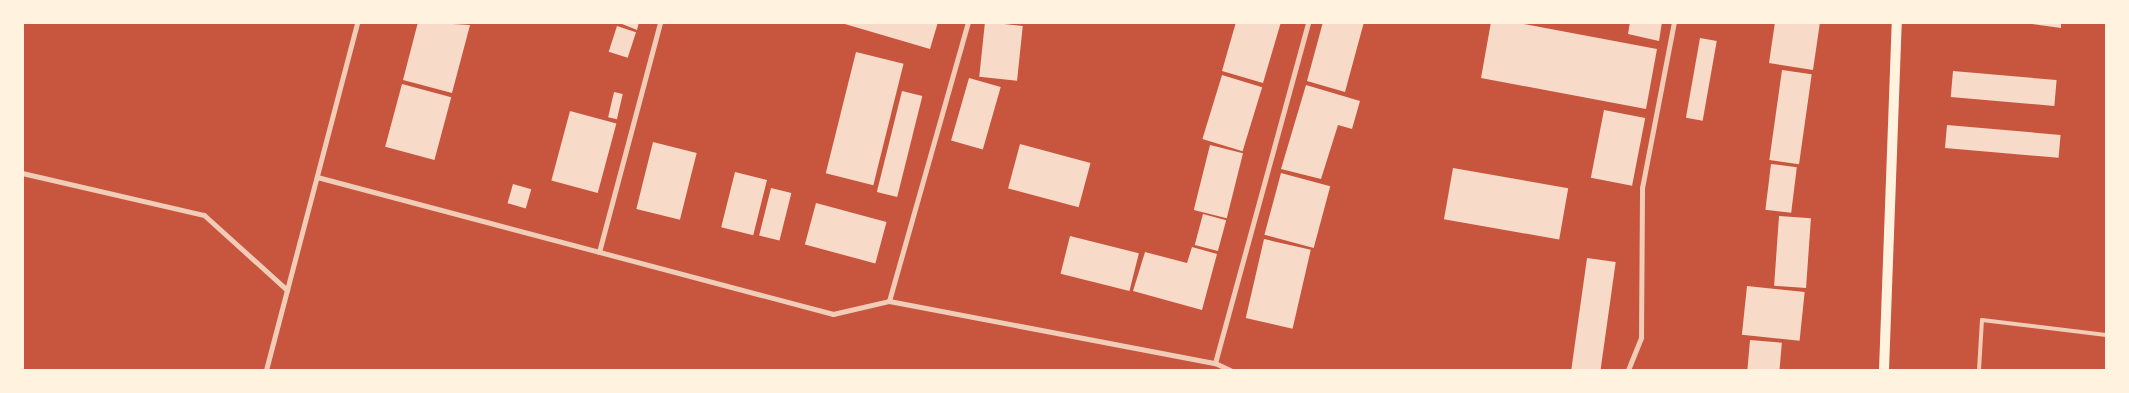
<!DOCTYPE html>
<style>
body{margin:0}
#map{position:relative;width:2129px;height:393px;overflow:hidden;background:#c8553d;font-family:"Fira Sans Condensed",sans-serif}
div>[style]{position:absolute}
.building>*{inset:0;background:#f7dbc8;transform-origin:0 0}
.service>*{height:4px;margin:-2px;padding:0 2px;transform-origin:2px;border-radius:2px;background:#f1ccb7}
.minor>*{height:5px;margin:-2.5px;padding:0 2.5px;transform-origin:2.5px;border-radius:2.5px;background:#f1ccb7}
.secondary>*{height:10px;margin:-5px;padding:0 5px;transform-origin:5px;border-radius:5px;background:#fff3e0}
span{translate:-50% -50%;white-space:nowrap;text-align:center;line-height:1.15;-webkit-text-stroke:5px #fff3e0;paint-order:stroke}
.frame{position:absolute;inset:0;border:24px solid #fff3e0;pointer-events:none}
</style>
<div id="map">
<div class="building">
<i style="clip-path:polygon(418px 22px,470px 25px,452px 93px,403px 80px)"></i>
<i style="clip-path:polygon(617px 22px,639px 22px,637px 30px)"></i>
<i style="clip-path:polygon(838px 22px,938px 22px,930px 49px)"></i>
<i style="left:985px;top:22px;width:38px;height:55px;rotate:6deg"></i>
<i style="clip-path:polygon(1236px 22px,1281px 22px,1263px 83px,1222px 71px)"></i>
<i style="clip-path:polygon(1323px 22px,1364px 22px,1345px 92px,1307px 81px)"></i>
<i style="clip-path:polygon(1491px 22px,1513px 22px,1657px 49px,1646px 109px,1481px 78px)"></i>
<i style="clip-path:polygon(1630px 22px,1662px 22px,1659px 41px,1628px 34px)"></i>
<i style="clip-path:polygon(1775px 22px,1820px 22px,1813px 70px,1769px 63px)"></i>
<i style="clip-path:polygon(2017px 22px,2061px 22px,2061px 28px)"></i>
<i style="left:617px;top:26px;width:20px;height:27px;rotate:18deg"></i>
<i style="left:1700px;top:38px;width:17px;height:81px;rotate:10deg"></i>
<i style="left:856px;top:52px;width:49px;height:125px;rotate:14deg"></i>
<i style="left:1782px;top:70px;width:30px;height:91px;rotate:8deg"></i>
<i style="left:1953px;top:71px;width:104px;height:26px;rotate:5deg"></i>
<i style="left:1222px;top:75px;width:42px;height:67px;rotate:17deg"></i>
<i style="left:969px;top:78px;width:33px;height:65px;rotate:16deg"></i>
<i style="left:402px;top:84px;width:51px;height:65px;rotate:15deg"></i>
<i style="clip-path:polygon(1306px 85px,1360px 101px,1352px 129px,1338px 125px,1321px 179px,1281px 169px)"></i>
<i style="left:902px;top:91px;width:21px;height:104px;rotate:14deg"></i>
<i style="left:614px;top:92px;width:9px;height:26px;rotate:13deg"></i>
<i style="left:1604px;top:110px;width:42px;height:69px;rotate:11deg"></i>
<i style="left:570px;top:111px;width:48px;height:72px;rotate:15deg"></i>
<i style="left:1947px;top:125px;width:114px;height:23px;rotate:5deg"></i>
<i style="left:653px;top:142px;width:45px;height:69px;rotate:14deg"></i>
<i style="left:1020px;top:144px;width:73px;height:46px;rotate:15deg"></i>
<i style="left:1210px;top:145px;width:34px;height:67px;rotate:14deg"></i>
<i style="left:1771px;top:164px;width:26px;height:46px;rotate:7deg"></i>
<i style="left:1453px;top:168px;width:117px;height:52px;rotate:10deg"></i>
<i style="left:735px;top:172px;width:33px;height:57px;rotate:14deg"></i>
<i style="left:1281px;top:173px;width:51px;height:64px;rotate:15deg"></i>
<i style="left:513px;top:184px;width:19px;height:20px;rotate:16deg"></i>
<i style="left:771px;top:188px;width:21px;height:49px;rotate:14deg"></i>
<i style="left:816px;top:203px;width:73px;height:43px;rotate:15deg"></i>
<i style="left:1203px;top:214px;width:24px;height:32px;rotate:15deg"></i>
<i style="left:1779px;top:216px;width:32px;height:70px;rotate:4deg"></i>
<i style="left:1070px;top:236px;width:71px;height:39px;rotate:14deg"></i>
<i style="left:1264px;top:239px;width:48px;height:81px;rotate:13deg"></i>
<i style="clip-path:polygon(1192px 247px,1217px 254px,1202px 310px,1133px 291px,1145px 252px,1187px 263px)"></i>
<i style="left:1587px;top:258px;width:29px;height:113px;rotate:8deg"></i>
<i style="left:1747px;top:286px;width:58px;height:49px;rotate:6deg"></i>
<i style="left:1750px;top:340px;width:32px;height:30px;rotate:5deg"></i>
</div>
<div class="service">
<i style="left:1979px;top:370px;width:50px;rotate:-86.6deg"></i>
<i style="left:1982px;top:320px;width:125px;rotate:6.9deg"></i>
</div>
<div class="minor">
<i style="left:22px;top:173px;width:187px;rotate:13deg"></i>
<i style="left:204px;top:215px;width:112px;rotate:42.1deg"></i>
<i style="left:317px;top:177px;width:534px;rotate:14.87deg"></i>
<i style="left:833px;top:314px;width:57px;rotate:-13.1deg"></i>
<i style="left:889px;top:301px;width:332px;rotate:10.8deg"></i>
<i style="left:1215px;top:363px;width:17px;rotate:25deg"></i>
<i style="left:599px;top:252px;width:238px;rotate:-75.1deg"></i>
<i style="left:889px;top:301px;width:290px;rotate:-74.2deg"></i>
<i style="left:1215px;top:363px;width:353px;rotate:-74.7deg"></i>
<i style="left:266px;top:370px;width:360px;rotate:-75.3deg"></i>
<i style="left:1628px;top:370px;width:35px;rotate:-68deg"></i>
<i style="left:1641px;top:337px;width:149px;rotate:-89.6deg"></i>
<i style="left:1642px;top:188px;width:169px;rotate:-79.1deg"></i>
</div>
<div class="secondary">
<i style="left:1884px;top:370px;width:348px;rotate:-87.9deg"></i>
</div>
<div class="frame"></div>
</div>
